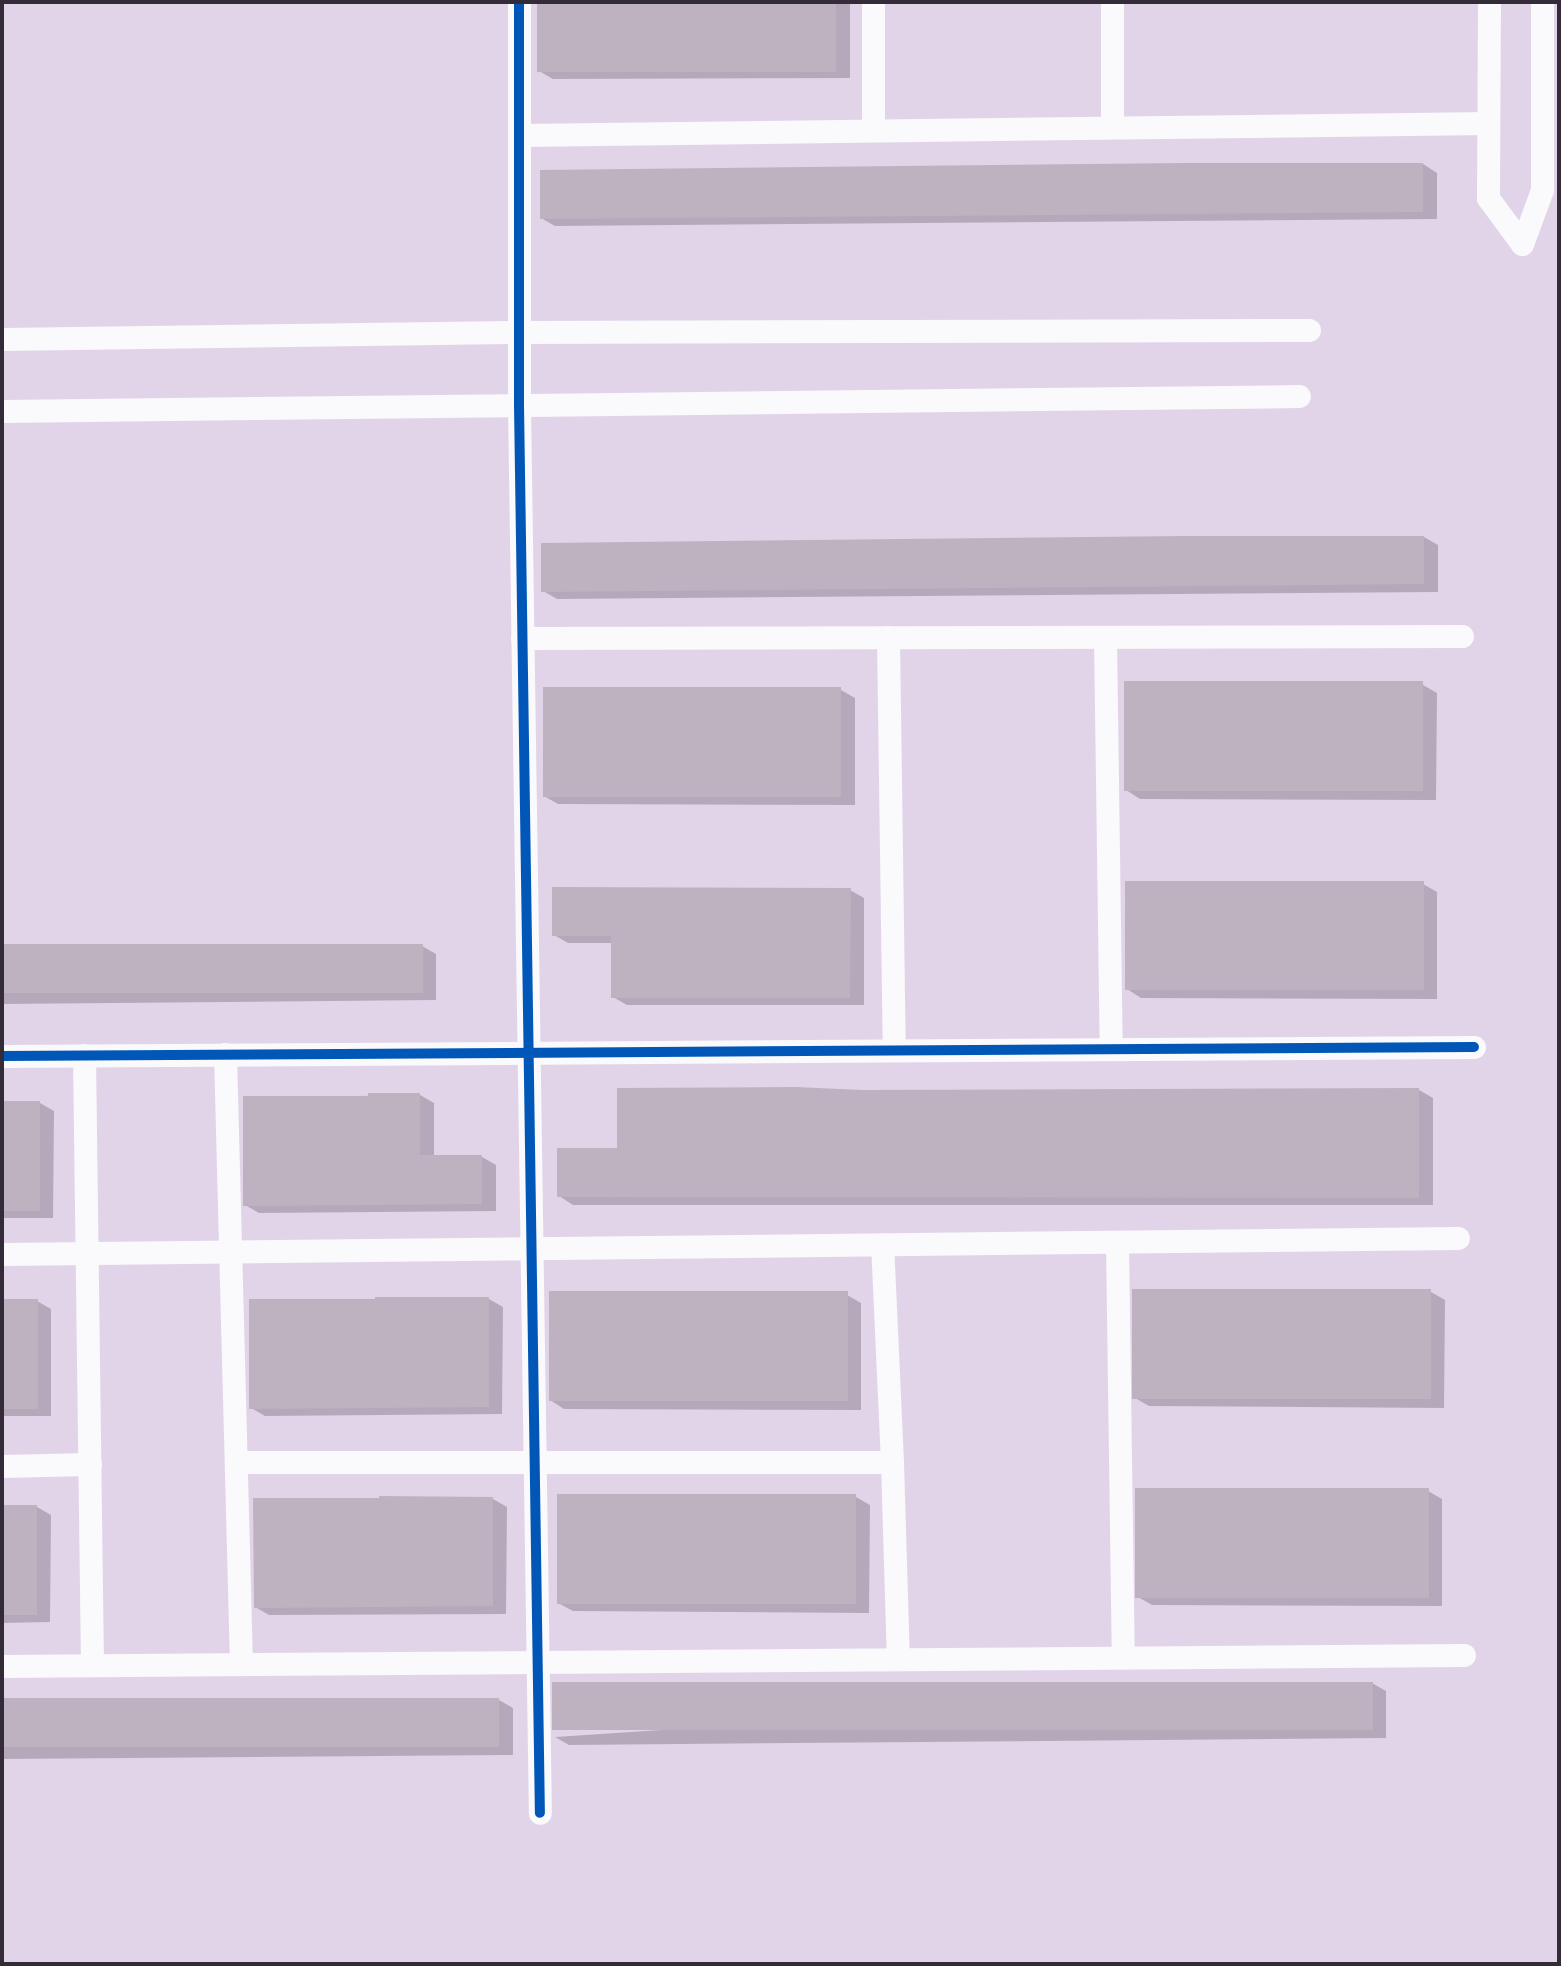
<!DOCTYPE html>
<style>
body{margin:0}
#map{position:relative;width:1561px;height:1966px;overflow:hidden;background:#e1d4e9;font-family:"PT Sans",sans-serif}
div>[style]{position:absolute}
.shadow>*{inset:0;background:#0003}
.building>*{inset:0;background:#beb2c1;transform-origin:0 0}
.minor>*{height:23px;margin:-11.5px;padding:0 11.5px;transform-origin:11.5px;border-radius:11.5px;background:#faf9fc}
.cycleway>*{height:10px;margin:-5px;padding:0 5px;transform-origin:5px;border-radius:5px;background:#0057b8}
span{translate:-50% -50%;white-space:nowrap;text-align:center;line-height:1.15;-webkit-text-stroke:5px #f9f5fc;paint-order:stroke}
.frame{position:absolute;inset:0;border:4px solid #342b39;pointer-events:none}
</style>
<div id="map">
<div class="shadow">
<i style="clip-path:polygon(539px 2px,850px 2px,850px 78px,553px 79px,539px 71px)"></i>
<i style="clip-path:polygon(1423px 164px,1437px 173px,1437px 219px,555px 226px,541px 218px)"></i>
<i style="clip-path:polygon(1424px 537px,1438px 545px,1438px 592px,557px 599px,543px 591px)"></i>
<i style="clip-path:polygon(1423px 685px,1437px 693px,1436px 800px,1140px 799px,1126px 790px)"></i>
<i style="clip-path:polygon(841px 690px,855px 698px,855px 805px,558px 804px,544px 796px)"></i>
<i style="clip-path:polygon(1423px 884px,1437px 892px,1437px 999px,1141px 998px,1127px 989px)"></i>
<i style="clip-path:polygon(850px 890px,864px 898px,864px 1005px,627px 1005px,613px 997px,613px 943px,568px 943px,554px 935px)"></i>
<i style="clip-path:polygon(422px 946px,436px 954px,436px 1000px,2px 1004px,2px 950px)"></i>
<i style="clip-path:polygon(619px 1090px,1419px 1090px,1433px 1098px,1433px 1205px,573px 1205px,559px 1196px,619px 1150px)"></i>
<i style="clip-path:polygon(420px 1095px,434px 1103px,434px 1157px,482px 1157px,496px 1165px,496px 1211px,259px 1213px,245px 1205px,245px 1098px)"></i>
<i style="clip-path:polygon(2px 1103px,40px 1103px,54px 1111px,53px 1218px,2px 1218px)"></i>
<i style="clip-path:polygon(1431px 1292px,1445px 1300px,1444px 1408px,1149px 1406px,1135px 1398px)"></i>
<i style="clip-path:polygon(847px 1295px,861px 1303px,861px 1410px,564px 1409px,550px 1400px)"></i>
<i style="clip-path:polygon(489px 1299px,503px 1307px,502px 1414px,265px 1416px,251px 1408px)"></i>
<i style="clip-path:polygon(2px 1301px,37px 1301px,51px 1309px,51px 1416px,2px 1416px)"></i>
<i style="clip-path:polygon(1428px 1491px,1442px 1499px,1442px 1606px,1152px 1605px,1138px 1597px)"></i>
<i style="clip-path:polygon(856px 1497px,870px 1505px,869px 1613px,573px 1611px,558px 1603px)"></i>
<i style="clip-path:polygon(493px 1499px,507px 1507px,506px 1614px,269px 1615px,255px 1607px)"></i>
<i style="clip-path:polygon(2px 1507px,37px 1507px,51px 1515px,50px 1622px,2px 1623px)"></i>
<i style="clip-path:polygon(1372px 1683px,1386px 1691px,1386px 1738px,569px 1745px,555px 1737px)"></i>
<i style="clip-path:polygon(499px 1700px,513px 1708px,513px 1755px,2px 1759px,2px 1705px)"></i>
</div>
<div class="building">
<i style="left:537px;top:2px;width:299px;height:70px"></i>
<i style="clip-path:polygon(1183px 163px,1423px 163px,1423px 212px,540px 219px,540px 170px)"></i>
<i style="clip-path:polygon(1185px 536px,1424px 536px,1424px 584px,541px 592px,541px 543px)"></i>
<i style="left:1124px;top:681px;width:299px;height:110px"></i>
<i style="left:543px;top:687px;width:298px;height:110px"></i>
<i style="left:1125px;top:881px;width:299px;height:109px"></i>
<i style="clip-path:polygon(552px 887px,851px 888px,850px 998px,611px 998px,611px 936px,552px 936px)"></i>
<i style="left:423px;top:944px;width:49px;height:421px;rotate:90deg"></i>
<i style="clip-path:polygon(796px 1087px,862px 1090px,1419px 1088px,1419px 1198px,557px 1197px,557px 1148px,617px 1148px,617px 1088px)"></i>
<i style="clip-path:polygon(368px 1093px,420px 1093px,420px 1155px,482px 1155px,482px 1204px,243px 1206px,243px 1096px,368px 1096px)"></i>
<i style="left:2px;top:1101px;width:38px;height:110px"></i>
<i style="left:1132px;top:1289px;width:299px;height:110px"></i>
<i style="left:549px;top:1291px;width:299px;height:110px"></i>
<i style="clip-path:polygon(375px 1297px,489px 1297px,489px 1407px,249px 1409px,249px 1299px,375px 1299px)"></i>
<i style="left:2px;top:1299px;width:36px;height:110px"></i>
<i style="left:1135px;top:1488px;width:294px;height:110px"></i>
<i style="left:557px;top:1494px;width:299px;height:110px"></i>
<i style="clip-path:polygon(379px 1496px,493px 1497px,493px 1606px,254px 1608px,253px 1498px,379px 1498px)"></i>
<i style="left:2px;top:1505px;width:35px;height:110px"></i>
<i style="left:1373px;top:1682px;width:48px;height:821px;rotate:90deg"></i>
<i style="left:499px;top:1698px;width:49px;height:497px;rotate:90deg"></i>
</div>
<div class="minor">
<i style="left:519px;top:2px;width:403px;rotate:90deg"></i>
<i style="left:519px;top:405px;width:1408px;rotate:89.15deg"></i>
<i style="left:873px;top:2px;width:128px;rotate:90deg"></i>
<i style="left:1112px;top:2px;width:125px;rotate:90deg"></i>
<i style="left:1489px;top:2px;width:196px;rotate:90.3deg"></i>
<i style="left:1488px;top:198px;width:57px;rotate:53.5deg"></i>
<i style="left:1522px;top:244px;width:58px;rotate:-69.7deg"></i>
<i style="left:1542px;top:190px;width:188px;rotate:-90deg"></i>
<i style="left:519px;top:135px;width:969px;rotate:-0.71deg"></i>
<i style="left:2px;top:339px;width:517px;rotate:-0.78deg"></i>
<i style="left:519px;top:332px;width:790px;rotate:-0.15deg"></i>
<i style="left:2px;top:411px;width:1297px;rotate:-0.66deg"></i>
<i style="left:888px;top:637px;width:413px;rotate:89.2deg"></i>
<i style="left:1105px;top:637px;width:412px;rotate:89.2deg"></i>
<i style="left:522px;top:638px;width:940px;rotate:-0.12deg"></i>
<i style="left:225px;top:1054px;width:610px;rotate:88.5deg"></i>
<i style="left:84px;top:1055px;width:610px;rotate:89.25deg"></i>
<i style="left:2px;top:1056px;width:1472px;rotate:-0.35deg"></i>
<i style="left:1117px;top:1242px;width:415px;rotate:89.2deg"></i>
<i style="left:2px;top:1254px;width:1456px;rotate:-0.63deg"></i>
<i style="left:236px;top:1462px;width:656px"></i>
<i style="left:892px;top:1462px;width:218px;rotate:-92.6deg"></i>
<i style="left:892px;top:1462px;width:197px;rotate:88.3deg"></i>
<i style="left:2px;top:1466px;width:88px;rotate:-1.3deg"></i>
<i style="left:2px;top:1666px;width:1462px;rotate:-0.43deg"></i>
</div>
<div class="cycleway">
<i style="left:519px;top:2px;width:403px;rotate:90deg"></i>
<i style="left:519px;top:405px;width:1408px;rotate:89.15deg"></i>
<i style="left:2px;top:1056px;width:1472px;rotate:-0.35deg"></i>
</div>
<div class="frame"></div>
</div>
